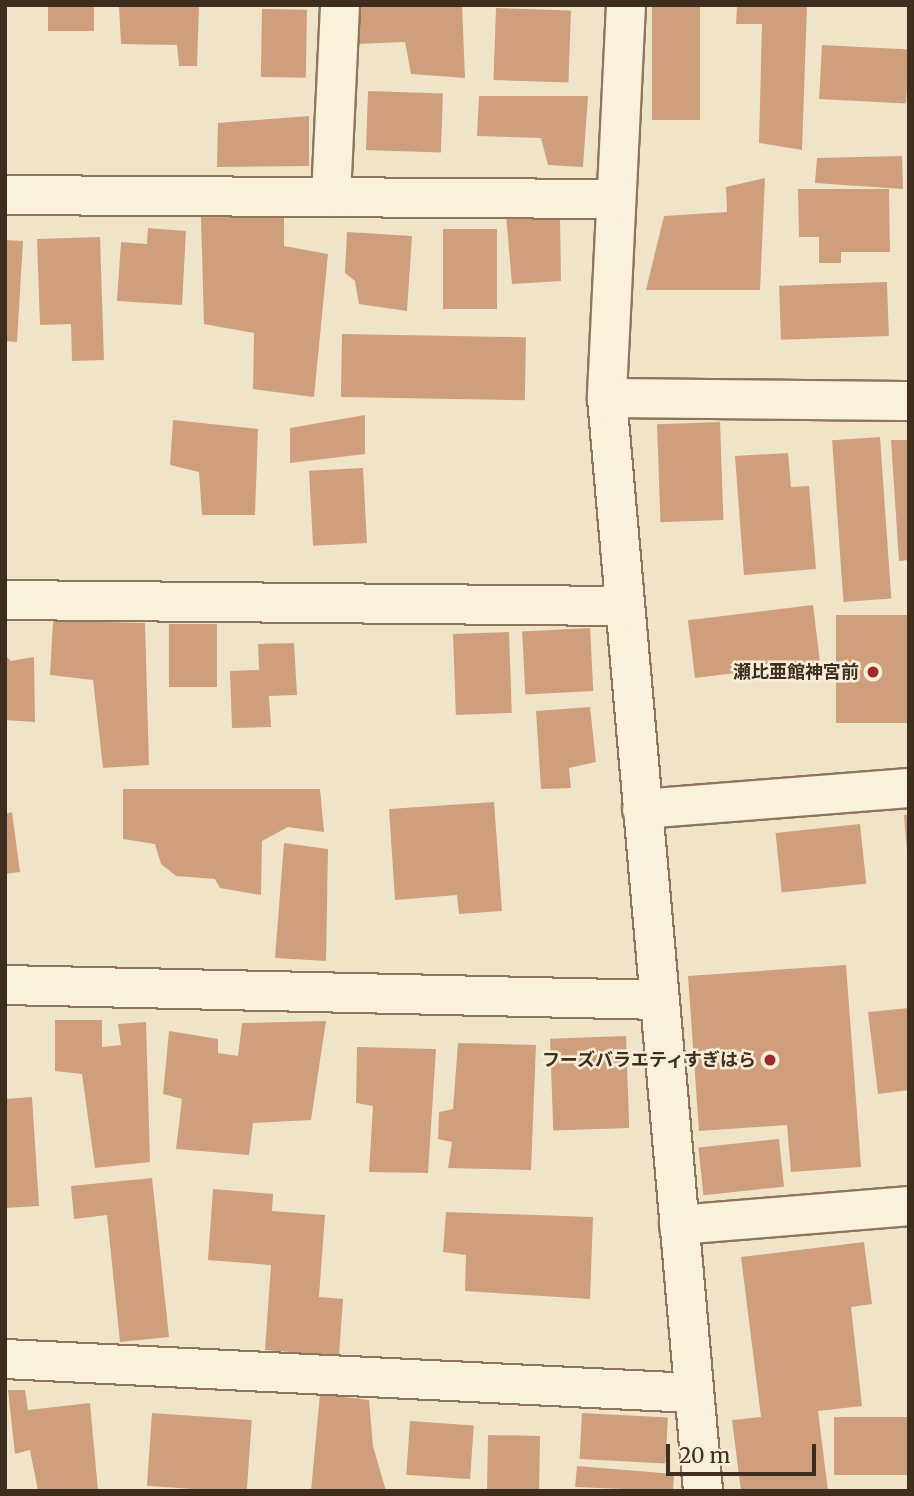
<!DOCTYPE html>
<meta charset="utf-8">
<style>
body{margin:0}
#map{position:relative;width:914px;height:1496px;overflow:hidden;background:#f0e4c8;font-family:Merriweather,"Noto Sans JP",serif}
div>[style]{position:absolute}
.building>*{inset:0;background:#cf9f7d;transform-origin:0 0}
.roads{filter:drop-shadow(2px 0 #8d765c) drop-shadow(-2px 0 #8d765c) drop-shadow(0 2px #8d765c) drop-shadow(0 -2px #8d765c)}
.street>*{height:38px;margin:-19px;padding:0 19px;transform-origin:19px;border-radius:19px;background:#faf1dc}
.dots>*{width:19px;height:19px;translate:-50% -50%;box-sizing:border-box;border:4px solid #f7eed8;border-radius:50%}
span{translate:-50% -50%;white-space:nowrap;text-align:center;line-height:1.15;-webkit-text-stroke:5px #f7eed8;paint-order:stroke}
.poi-label{font-size:18px;color:#3d2e20;font-weight:700}
.right{translate:-100% -50%;text-align:right}
.frame{position:absolute;inset:0;border:7px solid #3d2e20;pointer-events:none}
.scale{position:absolute;left:666px;top:1444px;width:150px;height:32px;box-sizing:border-box;border:4px solid #3d2e20;border-top:0;padding-left:9px;font-size:21px;line-height:24px;white-space:nowrap;color:#3d2e20;-webkit-text-stroke:5px #f7eed8;paint-order:stroke}
</style>
<div id="map">
<div class="building">
<i style="left:48px;top:5px;width:46px;height:26px"></i>
<i style="clip-path:polygon(119px 5px,199px 5px,197px 66px,179px 66px,177px 45px,121px 44px)"></i>
<i style="clip-path:polygon(361px 5px,462px 5px,465px 78px,411px 74px,405px 42px,357px 44px)"></i>
<i style="left:652px;top:5px;width:48px;height:115px"></i>
<i style="clip-path:polygon(737px 5px,807px 5px,802px 150px,759px 143px,762px 24px,736px 24px)"></i>
<i style="left:496px;top:8px;width:75px;height:72px;rotate:2deg"></i>
<i style="left:262px;top:9px;width:45px;height:68px;rotate:1deg"></i>
<i style="left:822px;top:45px;width:87px;height:54px;rotate:3deg"></i>
<i style="left:368px;top:91px;width:75px;height:59px;rotate:2deg"></i>
<i style="clip-path:polygon(479px 96px,588px 96px,583px 167px,548px 165px,541px 138px,477px 136px)"></i>
<i style="clip-path:polygon(309px 116px,309px 166px,217px 167px,218px 123px)"></i>
<i style="clip-path:polygon(902px 156px,903px 189px,815px 183px,817px 158px)"></i>
<i style="clip-path:polygon(765px 178px,760px 290px,646px 290px,664px 216px,727px 212px,726px 187px)"></i>
<i style="clip-path:polygon(798px 189px,889px 189px,890px 252px,841px 252px,841px 263px,819px 263px,819px 237px,799px 237px)"></i>
<i style="clip-path:polygon(284px 214px,284px 246px,328px 254px,314px 397px,253px 389px,254px 333px,204px 324px,201px 217px)"></i>
<i style="clip-path:polygon(506px 215px,560px 216px,561px 281px,512px 284px)"></i>
<i style="clip-path:polygon(148px 228px,186px 231px,182px 305px,117px 301px,121px 242px,147px 244px)"></i>
<i style="left:443px;top:229px;width:54px;height:80px"></i>
<i style="clip-path:polygon(347px 232px,412px 236px,407px 311px,359px 304px,355px 281px,345px 273px)"></i>
<i style="clip-path:polygon(100px 237px,104px 360px,72px 361px,71px 324px,40px 325px,37px 239px)"></i>
<i style="clip-path:polygon(5px 240px,23px 241px,17px 342px,5px 341px)"></i>
<i style="left:887px;top:282px;width:54px;height:108px;rotate:88deg"></i>
<i style="left:342px;top:334px;width:184px;height:63px;rotate:1deg"></i>
<i style="clip-path:polygon(365px 415px,365px 454px,290px 463px,290px 428px)"></i>
<i style="clip-path:polygon(173px 420px,258px 429px,255px 515px,202px 515px,199px 472px,170px 465px)"></i>
<i style="left:720px;top:422px;width:98px;height:63px;rotate:88deg"></i>
<i style="left:880px;top:437px;width:162px;height:48px;rotate:86deg"></i>
<i style="clip-path:polygon(891px 440px,909px 440px,909px 560px,899px 561px)"></i>
<i style="clip-path:polygon(788px 453px,791px 487px,809px 486px,816px 569px,744px 575px,735px 456px)"></i>
<i style="left:363px;top:468px;width:75px;height:54px;rotate:87deg"></i>
<i style="left:813px;top:605px;width:58px;height:126px;rotate:83deg"></i>
<i style="left:909px;top:615px;width:108px;height:73px;rotate:90deg"></i>
<i style="clip-path:polygon(53px 621px,145px 623px,149px 765px,103px 768px,93px 680px,50px 675px)"></i>
<i style="left:169px;top:624px;width:48px;height:63px"></i>
<i style="left:590px;top:628px;width:63px;height:68px;rotate:87deg"></i>
<i style="left:509px;top:632px;width:81px;height:56px;rotate:88deg"></i>
<i style="clip-path:polygon(294px 643px,297px 695px,269px 696px,271px 727px,232px 728px,230px 671px,259px 670px,258px 644px)"></i>
<i style="clip-path:polygon(5px 655px,11px 661px,34px 657px,35px 722px,5px 720px)"></i>
<i style="clip-path:polygon(590px 707px,596px 762px,569px 768px,571px 788px,541px 789px,536px 711px)"></i>
<i style="clip-path:polygon(123px 789px,320px 789px,324px 832px,288px 827px,262px 841px,261px 895px,220px 888px,215px 879px,176px 876px,161px 864px,155px 844px,123px 839px)"></i>
<i style="clip-path:polygon(494px 802px,502px 911px,459px 914px,457px 895px,395px 900px,389px 809px)"></i>
<i style="clip-path:polygon(12px 812px,20px 872px,5px 874px,5px 814px)"></i>
<i style="clip-path:polygon(909px 814px,909px 852px,907px 852px,904px 815px)"></i>
<i style="left:860px;top:824px;width:60px;height:85px;rotate:84deg"></i>
<i style="clip-path:polygon(284px 843px,328px 849px,326px 961px,275px 958px)"></i>
<i style="clip-path:polygon(846px 965px,861px 1167px,791px 1172px,787px 1125px,699px 1131px,688px 976px)"></i>
<i style="clip-path:polygon(909px 1008px,909px 1090px,878px 1094px,868px 1012px)"></i>
<i style="clip-path:polygon(55px 1020px,102px 1020px,102px 1047px,121px 1045px,118px 1024px,146px 1022px,150px 1162px,95px 1168px,82px 1074px,55px 1071px)"></i>
<i style="clip-path:polygon(326px 1021px,311px 1120px,253px 1123px,249px 1155px,176px 1149px,182px 1099px,163px 1094px,169px 1031px,218px 1039px,218px 1053px,238px 1056px,242px 1023px)"></i>
<i style="left:626px;top:1036px;width:92px;height:76px;rotate:88deg"></i>
<i style="clip-path:polygon(458px 1043px,536px 1045px,531px 1170px,448px 1168px,452px 1142px,438px 1139px,439px 1112px,453px 1109px)"></i>
<i style="clip-path:polygon(357px 1047px,436px 1049px,428px 1173px,369px 1172px,373px 1106px,356px 1103px)"></i>
<i style="clip-path:polygon(32px 1097px,39px 1206px,5px 1208px,5px 1099px)"></i>
<i style="left:779px;top:1139px;width:48px;height:81px;rotate:84deg"></i>
<i style="clip-path:polygon(152px 1178px,169px 1337px,120px 1342px,107px 1215px,74px 1219px,71px 1186px)"></i>
<i style="clip-path:polygon(213px 1189px,273px 1194px,272px 1211px,325px 1215px,319px 1297px,343px 1299px,339px 1356px,265px 1350px,271px 1265px,208px 1260px)"></i>
<i style="clip-path:polygon(446px 1212px,593px 1217px,590px 1299px,465px 1291px,466px 1255px,443px 1252px)"></i>
<i style="clip-path:polygon(864px 1242px,872px 1304px,851px 1307px,862px 1406px,818px 1411px,828px 1491px,741px 1491px,732px 1420px,761px 1417px,741px 1257px)"></i>
<i style="clip-path:polygon(8px 1390px,25px 1390px,28px 1410px,90px 1403px,98px 1491px,38px 1491px,30px 1450px,15px 1454px)"></i>
<i style="clip-path:polygon(320px 1394px,369px 1400px,373px 1446px,386px 1491px,311px 1491px)"></i>
<i style="left:152px;top:1413px;width:100px;height:73px;rotate:4deg"></i>
<i style="left:582px;top:1413px;width:86px;height:46px;rotate:3deg"></i>
<i style="left:909px;top:1417px;width:58px;height:75px;rotate:90deg"></i>
<i style="left:410px;top:1421px;width:64px;height:54px;rotate:4deg"></i>
<i style="left:488px;top:1435px;width:52px;height:56px;rotate:1deg"></i>
<i style="clip-path:polygon(577px 1466px,674px 1474px,673px 1491px,575px 1487px)"></i>
</div>
<div class="roads">
<div class="street">
<i style="left:626px;top:5px;width:393px;rotate:92.8deg"></i>
<i style="left:607px;top:398px;width:1097px;rotate:84.98deg"></i>
<i style="left:5px;top:195px;width:611px;rotate:0.38deg"></i>
<i style="left:331px;top:197px;width:192px;rotate:-87.3deg"></i>
<i style="left:607px;top:398px;width:302px;rotate:0.6deg"></i>
<i style="left:5px;top:600px;width:619px;rotate:0.56deg"></i>
<i style="left:642px;top:809px;width:268px;rotate:-4.5deg"></i>
<i style="left:5px;top:985px;width:654px;rotate:1.31deg"></i>
<i style="left:679px;top:1225px;width:231px;rotate:-4.7deg"></i>
<i style="left:5px;top:1359px;width:690px;rotate:2.83deg"></i>
</div>
</div>
<div class="dots">
<i style="left:873px;top:672px;background:#9e2a2b"></i>
<i style="left:770px;top:1060px;background:#9e2a2b"></i>
</div>
<div class="poi-label">
<span class="right" style="left:859px;top:672px">瀬比亜館神宮前</span>
<span class="right" style="left:756px;top:1060px">フーズバラエティすぎはら</span>
</div>
<div class="frame"></div>
<div class="scale">20 m</div>
</div>
